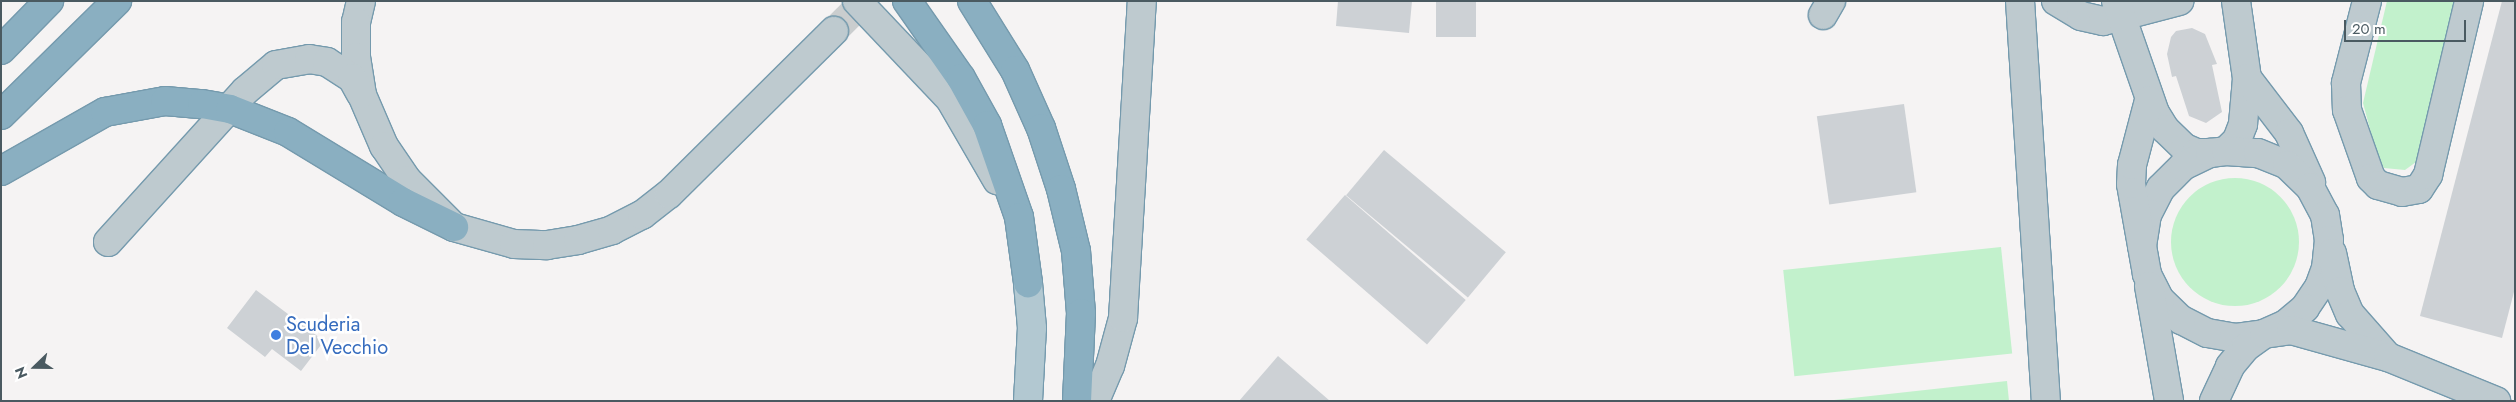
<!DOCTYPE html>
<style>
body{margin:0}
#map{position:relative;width:2516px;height:402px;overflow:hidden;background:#f5f3f3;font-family:Jost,sans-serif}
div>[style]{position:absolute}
.green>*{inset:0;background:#c2f1cc;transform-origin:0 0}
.round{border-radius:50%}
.building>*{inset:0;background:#cdd1d5;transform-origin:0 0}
.minor-tunnel>*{height:28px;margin-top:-14px;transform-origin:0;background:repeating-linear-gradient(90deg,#cacdce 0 28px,transparent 0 42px)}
.roads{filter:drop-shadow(1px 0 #759aad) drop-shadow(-1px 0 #759aad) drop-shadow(0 1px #759aad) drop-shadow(0 -1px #759aad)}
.minor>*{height:28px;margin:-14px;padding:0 14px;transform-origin:14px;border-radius:14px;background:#becacf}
.major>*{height:28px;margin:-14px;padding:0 14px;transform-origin:14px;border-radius:14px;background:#b2c8d1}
.highway>*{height:28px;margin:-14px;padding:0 14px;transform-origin:14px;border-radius:14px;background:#8aafc1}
.dots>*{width:14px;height:14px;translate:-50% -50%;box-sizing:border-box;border:2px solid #fff;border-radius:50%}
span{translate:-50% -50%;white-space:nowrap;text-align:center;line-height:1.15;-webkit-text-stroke:5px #fff;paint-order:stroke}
.shop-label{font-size:20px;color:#366cbe}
.left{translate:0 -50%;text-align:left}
.frame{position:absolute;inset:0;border:2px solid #4a5a61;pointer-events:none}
.north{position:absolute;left:10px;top:342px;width:50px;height:50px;-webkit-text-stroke:4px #fff;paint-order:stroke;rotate:248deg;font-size:14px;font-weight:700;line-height:20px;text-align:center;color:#4a5a61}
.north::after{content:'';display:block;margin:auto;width:18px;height:22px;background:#4a5a61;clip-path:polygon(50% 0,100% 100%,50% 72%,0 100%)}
.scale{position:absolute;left:2344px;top:20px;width:122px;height:22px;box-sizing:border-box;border:2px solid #4a5a61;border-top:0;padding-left:6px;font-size:15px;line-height:18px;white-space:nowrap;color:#4a5a61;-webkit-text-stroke:4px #fff;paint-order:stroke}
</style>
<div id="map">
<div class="green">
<i style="clip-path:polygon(2387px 1px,2456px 1px,2421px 151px,2416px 162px,2405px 170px,2384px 168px,2378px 159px,2363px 103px)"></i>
<i class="round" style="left:2171px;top:178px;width:128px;height:128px"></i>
<i style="left:2001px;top:247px;width:107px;height:219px;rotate:84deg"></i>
<i style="clip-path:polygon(2007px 381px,2009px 401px,1825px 401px)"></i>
</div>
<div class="building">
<i style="clip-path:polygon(1338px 1px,1412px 1px,1409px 33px,1336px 26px)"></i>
<i style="left:1436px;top:1px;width:40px;height:36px"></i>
<i style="clip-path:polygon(2502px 1px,2515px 1px,2515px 288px,2502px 338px,2420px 316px)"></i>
<i style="clip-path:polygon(2192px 28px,2205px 34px,2217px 64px,2212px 65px,2222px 112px,2206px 123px,2189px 116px,2176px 76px,2172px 77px,2167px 54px,2171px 37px,2176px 31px)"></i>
<i style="left:1904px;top:104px;width:89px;height:88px;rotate:82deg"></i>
<i style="left:1384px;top:150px;width:159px;height:59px;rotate:40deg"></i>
<i style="left:1345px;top:195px;width:160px;height:59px;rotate:41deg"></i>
<i style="clip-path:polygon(256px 290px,324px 341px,301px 371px,272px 349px,265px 357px,227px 328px)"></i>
<i style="clip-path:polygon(1278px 356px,1330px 401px,1239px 401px)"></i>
</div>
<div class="minor-tunnel">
<i style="left:834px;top:31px;width:42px;rotate:-45deg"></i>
</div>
<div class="roads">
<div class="minor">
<i style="left:361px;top:1px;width:22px;rotate:103deg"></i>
<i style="left:356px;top:22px;width:35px;rotate:90deg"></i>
<i style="left:356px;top:57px;width:38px;rotate:81deg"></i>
<i style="left:362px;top:95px;width:56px;rotate:66.7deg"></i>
<i style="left:384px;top:146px;width:41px;rotate:55.9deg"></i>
<i style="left:407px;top:180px;width:66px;rotate:45deg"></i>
<i style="left:454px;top:227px;width:62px;rotate:15.8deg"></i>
<i style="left:514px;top:244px;width:33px;rotate:2deg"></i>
<i style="left:547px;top:245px;width:31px;rotate:-9deg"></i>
<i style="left:578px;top:240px;width:35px;rotate:-16deg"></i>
<i style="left:612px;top:230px;width:34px;rotate:-27deg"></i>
<i style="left:642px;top:215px;width:34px;rotate:-38deg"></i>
<i style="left:669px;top:194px;width:232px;rotate:-44.7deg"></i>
<i style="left:857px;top:1px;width:135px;rotate:46.5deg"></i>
<i style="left:950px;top:99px;width:94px;rotate:59.9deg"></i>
<i style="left:2020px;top:1px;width:401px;rotate:86.3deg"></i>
<i style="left:2056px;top:1px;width:29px;rotate:31deg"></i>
<i style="left:2081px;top:16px;width:23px;rotate:13deg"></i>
<i style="left:2103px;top:21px;width:79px;rotate:-14.7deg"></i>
<i style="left:2116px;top:1px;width:119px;rotate:70.8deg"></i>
<i style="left:2155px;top:113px;width:19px;rotate:58deg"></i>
<i style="left:2165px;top:129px;width:28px;rotate:44deg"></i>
<i style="left:2185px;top:148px;width:12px;rotate:24deg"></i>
<i style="left:2196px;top:153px;width:14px"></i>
<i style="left:2236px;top:1px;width:78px;rotate:81.9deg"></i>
<i style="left:2367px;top:1px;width:85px;rotate:104.4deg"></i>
<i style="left:2346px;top:83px;width:27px;rotate:88deg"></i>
<i style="left:2347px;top:110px;width:72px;rotate:70.6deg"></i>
<i style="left:2371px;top:178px;width:10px;rotate:45deg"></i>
<i style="left:2378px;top:185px;width:25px;rotate:16deg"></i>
<i style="left:2402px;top:192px;width:17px;rotate:-10deg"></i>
<i style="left:2419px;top:189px;width:17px;rotate:-57deg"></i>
<i style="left:2428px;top:175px;width:179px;rotate:-76.7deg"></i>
<i style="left:1823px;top:15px;width:16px;rotate:-60deg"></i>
<i style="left:2226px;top:151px;width:16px;rotate:-45deg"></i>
<i style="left:2237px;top:140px;width:17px;rotate:-69deg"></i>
<i style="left:2243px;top:124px;width:46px;rotate:-85deg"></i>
<i style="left:2247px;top:78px;width:69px;rotate:52.6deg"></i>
<i style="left:2289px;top:133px;width:54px;rotate:65.8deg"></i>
<i style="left:108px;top:242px;width:204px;rotate:-47.8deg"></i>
<i style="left:245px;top:91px;width:40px;rotate:-40deg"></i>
<i style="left:276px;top:65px;width:34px;rotate:-10deg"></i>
<i style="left:309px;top:59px;width:18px;rotate:9deg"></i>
<i style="left:327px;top:62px;width:30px;rotate:33deg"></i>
<i style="left:352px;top:78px;width:18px;rotate:61deg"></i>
<i style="left:2142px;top:246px;width:31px;rotate:-81deg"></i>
<i style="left:2147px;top:215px;width:30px;rotate:-63deg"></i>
<i style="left:2161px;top:188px;width:31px;rotate:-45deg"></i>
<i style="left:2183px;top:166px;width:30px;rotate:-26deg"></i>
<i style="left:2210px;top:153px;width:16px;rotate:-7deg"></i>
<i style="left:2226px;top:151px;width:32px;rotate:4deg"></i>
<i style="left:2258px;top:153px;width:31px;rotate:22deg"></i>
<i style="left:2287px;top:165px;width:32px;rotate:44deg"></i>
<i style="left:2310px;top:187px;width:32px;rotate:62deg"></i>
<i style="left:2325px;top:215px;width:25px;rotate:81deg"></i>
<i style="left:2329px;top:240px;width:28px;rotate:96deg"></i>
<i style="left:2326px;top:268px;width:20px;rotate:110deg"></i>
<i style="left:2319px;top:287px;width:25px;rotate:124deg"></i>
<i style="left:2305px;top:308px;width:25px;rotate:140deg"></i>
<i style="left:2286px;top:324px;width:24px;rotate:156deg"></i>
<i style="left:2264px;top:334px;width:28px;rotate:172deg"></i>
<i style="left:2236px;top:338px;width:29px;rotate:-170deg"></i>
<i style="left:2207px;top:333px;width:29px;rotate:-153deg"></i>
<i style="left:2181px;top:320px;width:29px;rotate:-136deg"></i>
<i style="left:2160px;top:300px;width:29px;rotate:-117deg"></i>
<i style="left:2147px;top:274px;width:91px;rotate:-100.1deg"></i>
<i style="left:2131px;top:184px;width:19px;rotate:-87deg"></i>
<i style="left:2132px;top:165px;width:67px;rotate:-75.3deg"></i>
<i style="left:2332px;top:253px;width:39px;rotate:78deg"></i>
<i style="left:2340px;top:291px;width:25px;rotate:67deg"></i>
<i style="left:2350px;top:314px;width:56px;rotate:48.6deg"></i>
<i style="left:2149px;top:286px;width:117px;rotate:80.1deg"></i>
<i style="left:1095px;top:401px;width:38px;rotate:-67deg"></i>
<i style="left:1110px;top:366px;width:50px;rotate:-74.8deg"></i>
<i style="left:1123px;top:318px;width:318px;rotate:-86.6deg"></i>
<i style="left:2214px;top:401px;width:38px;rotate:-65deg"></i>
<i style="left:2230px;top:366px;width:25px;rotate:-50deg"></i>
<i style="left:2246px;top:347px;width:22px;rotate:-36deg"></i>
<i style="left:2264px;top:334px;width:27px;rotate:-8deg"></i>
<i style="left:2291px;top:330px;width:101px;rotate:15.6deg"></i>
<i style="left:2388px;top:357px;width:117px;rotate:22.2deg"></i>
</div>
<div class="major">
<i style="left:1028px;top:401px;width:73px;rotate:-86.9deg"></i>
<i style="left:1032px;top:328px;width:45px;rotate:-95.1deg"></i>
</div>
<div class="highway">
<i style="left:907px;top:1px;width:94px;rotate:55deg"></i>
<i style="left:961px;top:78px;width:54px;rotate:61deg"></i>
<i style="left:987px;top:125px;width:97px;rotate:70.8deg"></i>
<i style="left:1019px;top:217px;width:67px;rotate:82.2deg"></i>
<i style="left:972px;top:1px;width:81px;rotate:58.1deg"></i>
<i style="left:1015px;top:70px;width:64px;rotate:65.9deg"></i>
<i style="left:1041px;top:128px;width:64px;rotate:71.8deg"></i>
<i style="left:1061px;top:189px;width:64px;rotate:76.4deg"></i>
<i style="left:1076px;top:251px;width:62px;rotate:85.4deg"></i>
<i style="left:1081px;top:313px;width:88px;rotate:92.6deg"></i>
<i style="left:1px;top:50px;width:69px;rotate:-45.6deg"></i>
<i style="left:1px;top:115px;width:163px;rotate:-44.5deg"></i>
<i style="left:1px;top:171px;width:120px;rotate:-29.6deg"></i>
<i style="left:105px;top:112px;width:61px;rotate:-10.4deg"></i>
<i style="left:165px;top:101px;width:37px;rotate:5deg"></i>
<i style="left:202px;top:104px;width:28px;rotate:10deg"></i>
<i style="left:230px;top:109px;width:62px;rotate:21.6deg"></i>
<i style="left:288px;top:132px;width:135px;rotate:31.3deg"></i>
<i style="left:403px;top:202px;width:57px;rotate:26.1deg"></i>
</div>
</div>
<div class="dots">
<i style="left:276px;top:335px;background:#3f7fe0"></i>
</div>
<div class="shop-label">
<span class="left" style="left:286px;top:336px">Scuderia<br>Del Vecchio</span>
</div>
<div class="frame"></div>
<div class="north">N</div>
<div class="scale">20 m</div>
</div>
